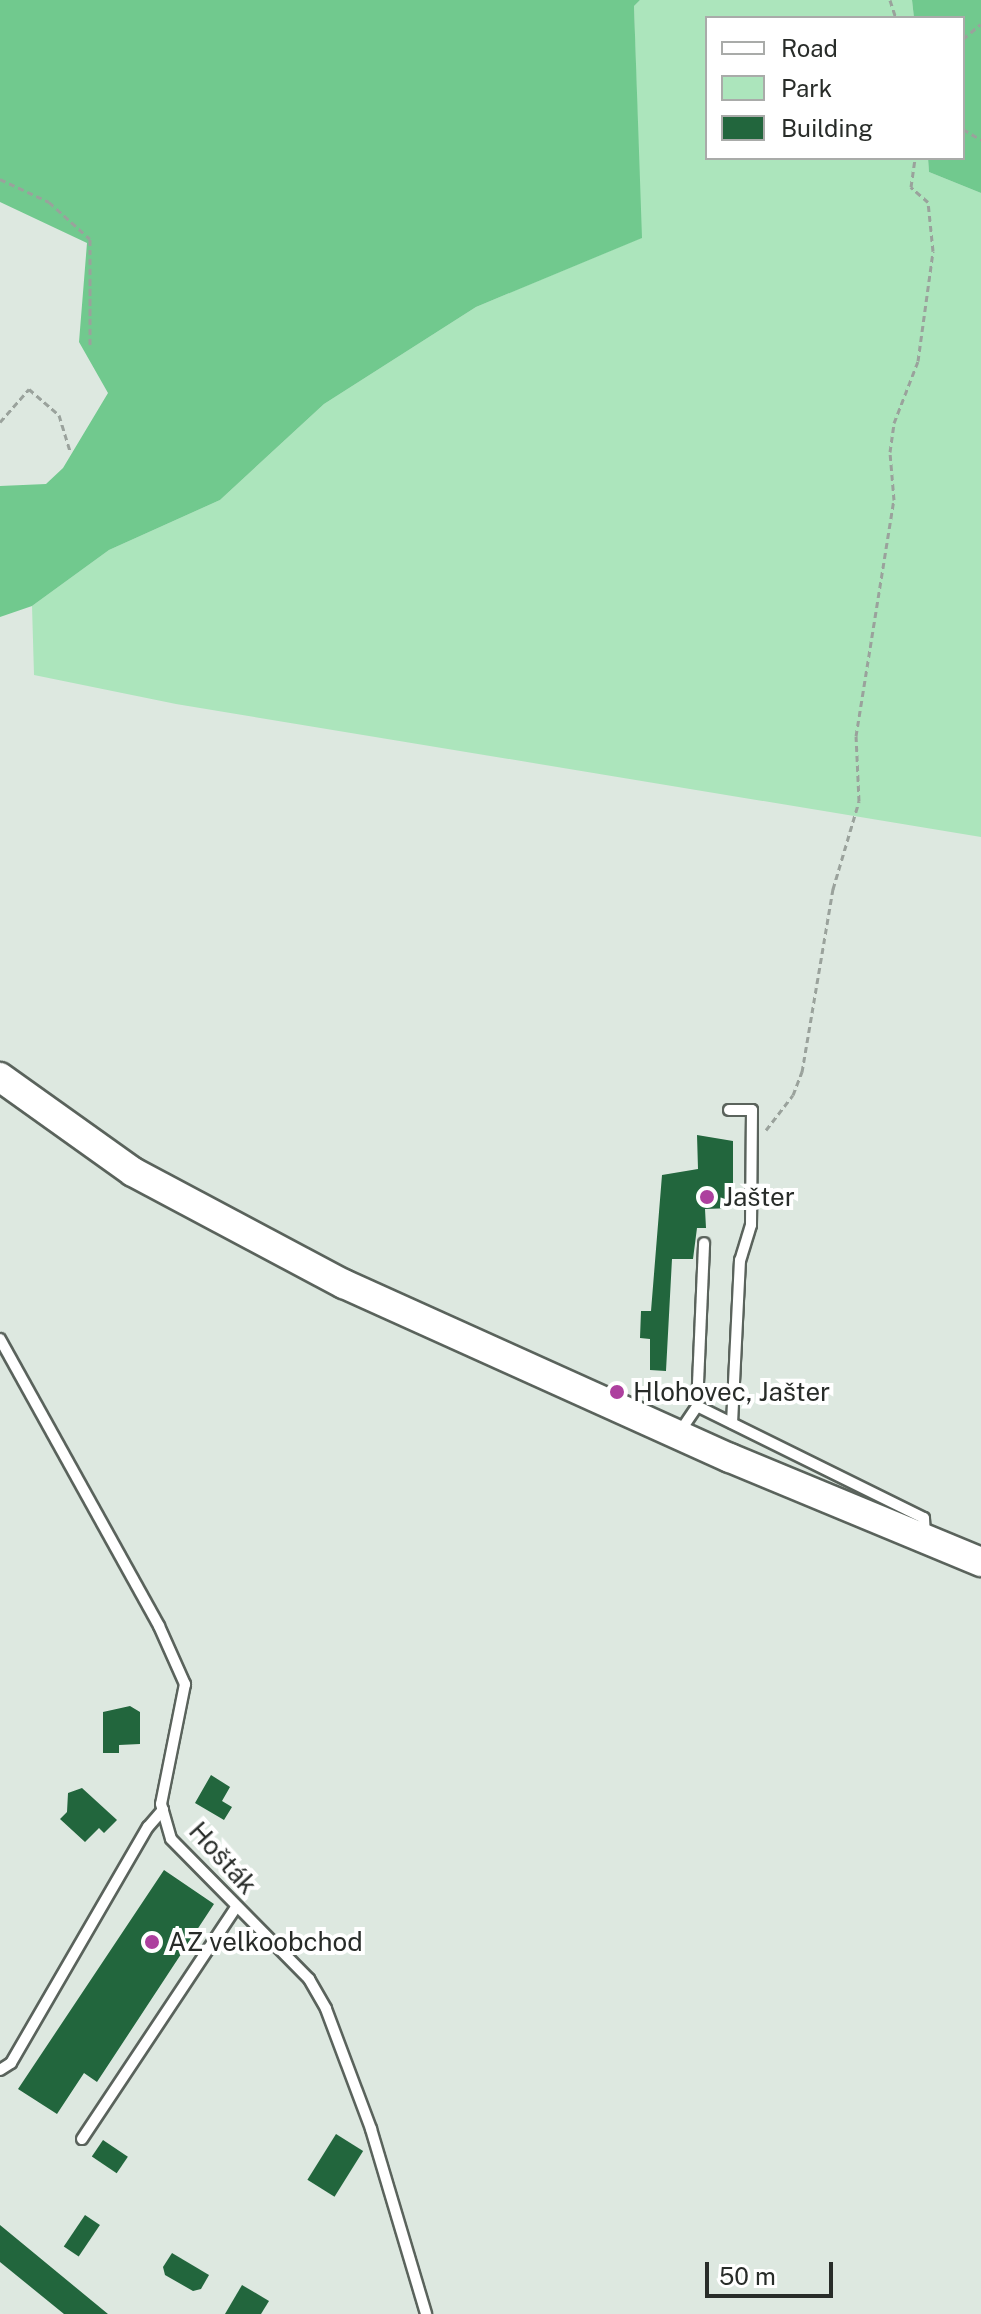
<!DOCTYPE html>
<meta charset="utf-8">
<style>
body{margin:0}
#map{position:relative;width:981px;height:2314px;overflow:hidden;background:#dde8e0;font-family:"Public Sans",sans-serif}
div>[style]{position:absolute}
.green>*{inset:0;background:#ace5bc}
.forest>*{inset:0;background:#71c98e}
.building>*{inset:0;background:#22663d;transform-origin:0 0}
.path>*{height:3px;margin-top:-1.5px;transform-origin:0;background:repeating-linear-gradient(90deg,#9aa29c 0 6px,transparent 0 10px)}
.roads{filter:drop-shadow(2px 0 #5a635c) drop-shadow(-2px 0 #5a635c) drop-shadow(0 2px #5a635c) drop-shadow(0 -2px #5a635c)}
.lane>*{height:10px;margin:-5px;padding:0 5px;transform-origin:5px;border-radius:5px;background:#fff}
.secondary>*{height:28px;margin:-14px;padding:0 14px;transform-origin:14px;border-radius:14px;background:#fff}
.dots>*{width:22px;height:22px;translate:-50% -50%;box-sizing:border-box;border:4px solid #fff;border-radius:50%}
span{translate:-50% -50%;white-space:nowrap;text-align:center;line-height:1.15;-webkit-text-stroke:8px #fff;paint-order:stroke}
.poi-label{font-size:26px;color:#282c29}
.left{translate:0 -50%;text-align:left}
.street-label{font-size:26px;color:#282c29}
.legend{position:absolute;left:705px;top:16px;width:260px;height:144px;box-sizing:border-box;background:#fff;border:2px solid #a9aba9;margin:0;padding:10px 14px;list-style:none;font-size:24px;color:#282c29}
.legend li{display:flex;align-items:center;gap:16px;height:40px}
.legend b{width:40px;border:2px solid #a9aba9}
.scale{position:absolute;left:705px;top:2262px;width:128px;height:36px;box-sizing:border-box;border:4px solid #282c29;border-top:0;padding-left:10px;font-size:24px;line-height:28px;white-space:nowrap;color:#282c29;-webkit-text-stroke:6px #fff;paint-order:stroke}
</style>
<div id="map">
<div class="green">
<i style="clip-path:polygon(640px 0,912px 0,914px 18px,707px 18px,707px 158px,928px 158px,929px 172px,981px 193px,981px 837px,176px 704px,34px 675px,32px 606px,109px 550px,220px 500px,324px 404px,476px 307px,641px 238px,634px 6px)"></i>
</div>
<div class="forest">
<i style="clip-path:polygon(0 0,640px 0,634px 6px,642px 238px,476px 307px,324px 404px,220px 500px,109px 550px,32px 606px,0 617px,0 486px,46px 484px,63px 468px,108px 393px,79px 342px,87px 243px,0 202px)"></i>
<i style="clip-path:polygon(912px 0,981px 0,981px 193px,929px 172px,928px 158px,963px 158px,963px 18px,914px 18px)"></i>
</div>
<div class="building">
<i style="clip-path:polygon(697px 1135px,733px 1141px,733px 1208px,705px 1209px,706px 1228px,697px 1228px,693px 1259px,672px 1259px,666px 1371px,650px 1370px,650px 1339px,640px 1338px,641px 1311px,651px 1311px,662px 1175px,698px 1169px)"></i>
<i style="clip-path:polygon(130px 1706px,140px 1712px,140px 1744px,119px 1745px,119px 1753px,103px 1753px,103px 1712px)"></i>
<i style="clip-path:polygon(211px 1775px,230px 1787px,222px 1801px,232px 1807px,224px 1820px,195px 1803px)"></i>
<i style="clip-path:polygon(82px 1788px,117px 1820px,104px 1833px,99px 1828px,85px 1842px,60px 1819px,67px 1812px,68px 1793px)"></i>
<i style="clip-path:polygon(164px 1870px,214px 1904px,97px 2082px,84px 2073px,57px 2114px,18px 2089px)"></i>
<i style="left:336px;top:2134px;width:32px;height:54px;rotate:32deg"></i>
<i style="left:103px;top:2140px;width:30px;height:20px;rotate:34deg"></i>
<i style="left:85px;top:2215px;width:18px;height:38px;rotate:34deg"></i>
<i style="clip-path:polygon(0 2225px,57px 2272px,108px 2314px,64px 2314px,0 2262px)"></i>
<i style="clip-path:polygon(172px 2253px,209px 2275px,201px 2289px,193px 2291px,165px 2275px,163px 2267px)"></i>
<i style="clip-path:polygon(242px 2285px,269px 2301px,261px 2314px,225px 2314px)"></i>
</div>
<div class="path">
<i style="left:890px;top:0;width:19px;rotate:72deg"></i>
<i style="left:963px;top:39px;width:23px;rotate:-40deg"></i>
<i style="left:963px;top:129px;width:21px;rotate:31deg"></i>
<i style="left:0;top:179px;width:54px;rotate:25.1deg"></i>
<i style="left:49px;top:202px;width:55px;rotate:42.1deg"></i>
<i style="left:90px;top:239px;width:109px;rotate:90deg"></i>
<i style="left:0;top:422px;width:44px;rotate:-48.7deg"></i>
<i style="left:29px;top:389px;width:40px;rotate:41deg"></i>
<i style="left:59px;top:415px;width:37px;rotate:73deg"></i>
<i style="left:766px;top:1130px;width:44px;rotate:-52.4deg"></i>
<i style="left:793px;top:1095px;width:25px;rotate:-69deg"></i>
<i style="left:802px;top:1072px;width:186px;rotate:-80.4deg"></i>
<i style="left:833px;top:889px;width:92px;rotate:-73.5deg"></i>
<i style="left:859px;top:801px;width:65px;rotate:-92.6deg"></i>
<i style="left:856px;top:736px;width:239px;rotate:-80.9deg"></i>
<i style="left:894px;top:500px;width:48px;rotate:-94.8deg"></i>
<i style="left:890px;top:452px;width:29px;rotate:-82deg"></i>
<i style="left:894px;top:423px;width:66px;rotate:-68.8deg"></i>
<i style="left:918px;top:361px;width:111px;rotate:-82.2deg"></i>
<i style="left:933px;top:251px;width:49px;rotate:-95.8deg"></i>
<i style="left:928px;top:202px;width:23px;rotate:-139deg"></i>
<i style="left:911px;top:187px;width:29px;rotate:-82deg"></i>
</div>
<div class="roads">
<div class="lane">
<i style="left:729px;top:1110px;width:23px"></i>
<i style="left:752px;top:1110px;width:115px;rotate:90.5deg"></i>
<i style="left:751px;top:1225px;width:37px;rotate:107deg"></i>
<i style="left:740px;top:1260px;width:163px;rotate:92.8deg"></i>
<i style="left:0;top:1339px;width:328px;rotate:61deg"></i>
<i style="left:159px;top:1626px;width:64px;rotate:65.9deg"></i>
<i style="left:185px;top:1684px;width:122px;rotate:101.3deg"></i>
<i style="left:161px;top:1804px;width:36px;rotate:74deg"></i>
<i style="left:171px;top:1839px;width:197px;rotate:45.4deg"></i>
<i style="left:309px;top:1979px;width:34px;rotate:60deg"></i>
<i style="left:326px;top:2009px;width:128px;rotate:69.4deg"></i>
<i style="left:371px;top:2129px;width:193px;rotate:73.4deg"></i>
<i style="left:697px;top:1406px;width:253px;rotate:26.3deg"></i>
<i style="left:924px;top:1518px;width:17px;rotate:87deg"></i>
<i style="left:679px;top:1433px;width:32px;rotate:-56deg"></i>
<i style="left:697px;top:1406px;width:163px;rotate:-87.5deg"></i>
<i style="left:0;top:2070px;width:13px;rotate:-32deg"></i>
<i style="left:11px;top:2063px;width:273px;rotate:-59.9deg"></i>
<i style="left:148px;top:1827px;width:23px;rotate:-49deg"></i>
<i style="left:82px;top:2139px;width:278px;rotate:-56.4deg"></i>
</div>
<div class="secondary">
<i style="left:0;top:1077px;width:163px;rotate:35.5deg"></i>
<i style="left:133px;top:1172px;width:239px;rotate:28deg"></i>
<i style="left:344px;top:1284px;width:423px;rotate:24.3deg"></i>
<i style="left:730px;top:1458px;width:272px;rotate:22.5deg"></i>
</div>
</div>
<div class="dots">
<i style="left:707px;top:1197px;background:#ad409e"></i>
<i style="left:617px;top:1392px;background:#ad409e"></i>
<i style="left:152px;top:1942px;background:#ad409e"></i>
</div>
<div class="poi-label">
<span class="left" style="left:723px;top:1197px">Jašter</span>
<span class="left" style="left:633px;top:1392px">Hlohovec, Jašter</span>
<span class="left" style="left:168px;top:1942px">AZ velkoobchod</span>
</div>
<div class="street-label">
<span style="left:223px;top:1858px;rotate:48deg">Hošták</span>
</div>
<ul class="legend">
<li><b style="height:10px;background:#fff"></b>Road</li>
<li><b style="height:22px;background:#ace5bc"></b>Park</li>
<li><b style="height:22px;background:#22663d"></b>Building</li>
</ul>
<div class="scale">50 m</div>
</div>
